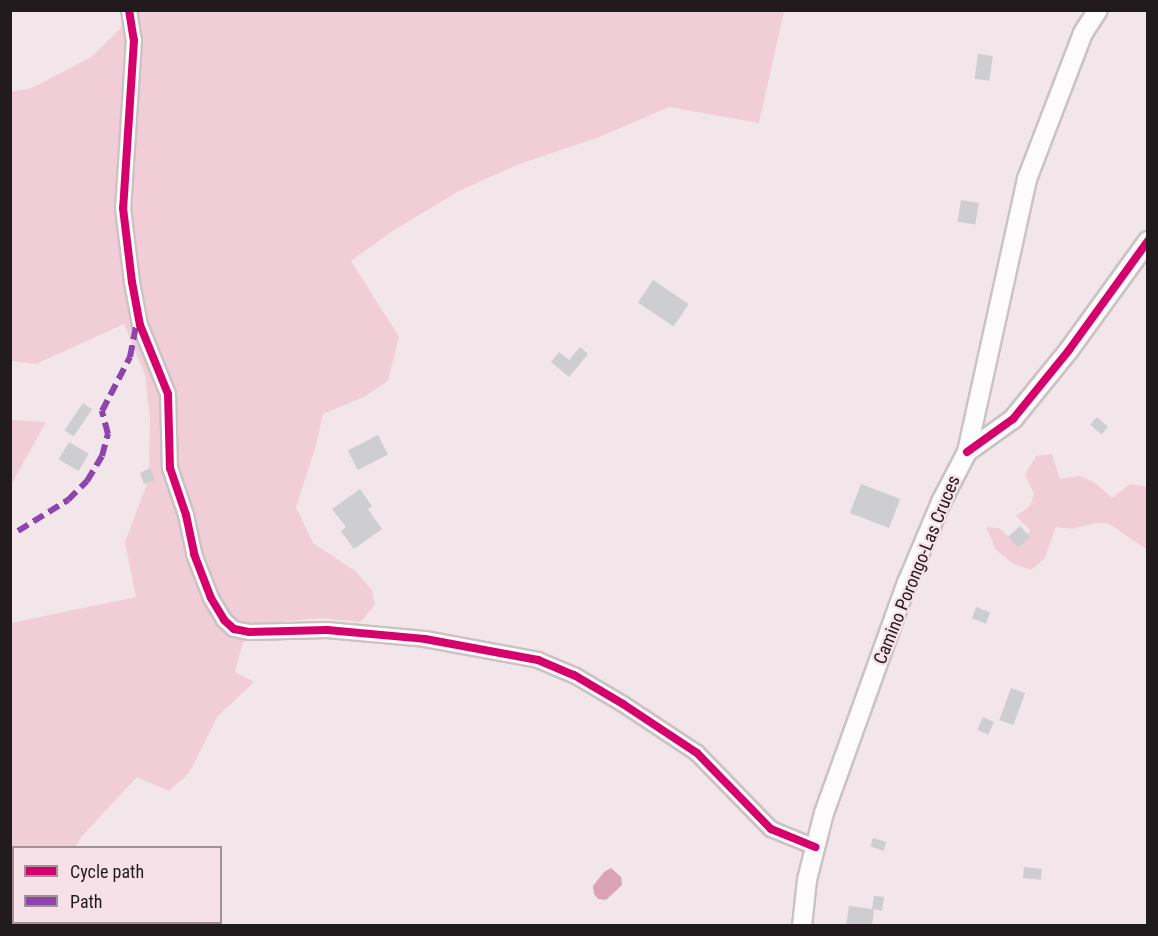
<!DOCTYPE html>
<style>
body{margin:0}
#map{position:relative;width:1158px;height:936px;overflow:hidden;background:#f2e6ea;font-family:"Roboto Condensed",sans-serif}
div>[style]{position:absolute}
.green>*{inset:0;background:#f1cdd8}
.water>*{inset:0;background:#daa4b6}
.building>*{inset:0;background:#cecdd0;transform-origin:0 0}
.roads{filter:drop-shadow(2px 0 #cbc2c5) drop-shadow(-2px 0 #cbc2c5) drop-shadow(0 2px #cbc2c5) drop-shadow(0 -2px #cbc2c5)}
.street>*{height:14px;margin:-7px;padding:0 7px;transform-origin:7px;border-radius:7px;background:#fdfbfc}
.secondary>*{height:18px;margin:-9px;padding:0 9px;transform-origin:9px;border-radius:9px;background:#fdfbfc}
.quiet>*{height:6px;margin-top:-3px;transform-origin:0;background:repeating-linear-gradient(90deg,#8e44ad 0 12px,transparent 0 18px)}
.cycleway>*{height:8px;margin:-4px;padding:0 4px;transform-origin:4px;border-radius:4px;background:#d6006c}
span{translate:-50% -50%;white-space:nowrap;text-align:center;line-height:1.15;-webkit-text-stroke:4.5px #f7e1e8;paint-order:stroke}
.street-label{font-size:18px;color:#221b1d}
.frame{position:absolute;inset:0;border:12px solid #221b1d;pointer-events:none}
.legend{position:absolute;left:12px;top:846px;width:210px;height:78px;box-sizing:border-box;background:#f7e1e8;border:2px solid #a29297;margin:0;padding:8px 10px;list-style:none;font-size:18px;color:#221b1d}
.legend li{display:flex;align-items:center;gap:12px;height:30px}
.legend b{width:30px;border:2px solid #a29297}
</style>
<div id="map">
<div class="green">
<i style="clip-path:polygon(129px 11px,784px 11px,759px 123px,669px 107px,599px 137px,519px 164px,459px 191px,391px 232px,351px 261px,399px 337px,388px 381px,364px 397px,323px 414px,316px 445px,296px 507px,313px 543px,355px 571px,372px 590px,375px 605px,360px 622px,321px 618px,271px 623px,243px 642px,235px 672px,254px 682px,217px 717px,189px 773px,169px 791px,137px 777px,81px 837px,75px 847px,14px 848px,14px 922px,18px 923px,10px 925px,11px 623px,136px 597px,125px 542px,149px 478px,150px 418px,145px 375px,124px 324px,36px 364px,11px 361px,11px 92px,32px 88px,91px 57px,120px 29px)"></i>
<i style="clip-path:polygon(11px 420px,46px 422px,11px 485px,10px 420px)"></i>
<i style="clip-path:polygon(1052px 454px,1060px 479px,1079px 476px,1094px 482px,1112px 498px,1130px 484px,1147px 487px,1147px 550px,1108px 523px,1096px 523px,1073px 529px,1056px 527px,1045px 558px,1031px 570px,1014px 564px,996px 550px,986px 527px,999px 528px,1020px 547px,1030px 530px,1016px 516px,1030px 506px,1034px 494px,1025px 475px,1036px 456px)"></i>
</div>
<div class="water">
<i style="clip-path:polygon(611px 868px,621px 877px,622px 885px,606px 900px,598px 899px,594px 894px,593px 886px,604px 872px)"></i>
</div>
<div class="building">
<i style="left:978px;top:54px;width:15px;height:25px;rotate:8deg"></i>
<i style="left:961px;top:200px;width:18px;height:22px;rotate:9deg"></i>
<i style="left:653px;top:280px;width:43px;height:27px;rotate:34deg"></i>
<i style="clip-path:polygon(580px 347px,588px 354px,569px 377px,551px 362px,559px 352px,569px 360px)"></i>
<i style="left:83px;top:403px;width:11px;height:33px;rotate:34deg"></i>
<i style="left:1097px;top:417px;width:15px;height:10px;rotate:42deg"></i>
<i style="left:378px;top:435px;width:22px;height:34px;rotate:63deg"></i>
<i style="left:69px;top:442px;width:23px;height:20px;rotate:31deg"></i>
<i style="clip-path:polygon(150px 468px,155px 480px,144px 484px,140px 473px)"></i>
<i style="left:861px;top:484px;width:42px;height:31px;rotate:21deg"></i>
<i style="clip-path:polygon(360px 489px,372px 506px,368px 509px,382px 529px,354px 549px,341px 531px,346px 527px,332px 509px)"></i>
<i style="left:1020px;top:526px;width:15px;height:16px;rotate:48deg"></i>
<i style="left:976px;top:607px;width:15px;height:12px;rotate:20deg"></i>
<i style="left:1011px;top:688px;width:15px;height:34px;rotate:20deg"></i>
<i style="left:983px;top:717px;width:12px;height:14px;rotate:24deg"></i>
<i style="left:873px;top:838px;width:14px;height:9px;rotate:17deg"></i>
<i style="left:1024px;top:867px;width:18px;height:11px;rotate:6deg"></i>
<i style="clip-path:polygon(874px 896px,884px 897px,882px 911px,874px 909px,872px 926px,846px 926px,849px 906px,872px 909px)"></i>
</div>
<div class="roads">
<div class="street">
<i style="left:129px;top:10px;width:30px;rotate:81deg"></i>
<i style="left:134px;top:40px;width:168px;rotate:93.7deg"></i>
<i style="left:123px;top:208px;width:75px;rotate:83.1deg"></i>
<i style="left:132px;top:282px;width:44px;rotate:79.5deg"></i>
<i style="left:140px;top:325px;width:74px;rotate:67.9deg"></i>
<i style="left:168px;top:394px;width:74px;rotate:88.5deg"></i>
<i style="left:170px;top:468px;width:50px;rotate:71.2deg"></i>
<i style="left:186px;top:515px;width:40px;rotate:78deg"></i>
<i style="left:194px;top:554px;width:47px;rotate:68.9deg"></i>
<i style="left:211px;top:598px;width:26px;rotate:59deg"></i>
<i style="left:224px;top:620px;width:13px;rotate:42deg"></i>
<i style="left:234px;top:629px;width:15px;rotate:11deg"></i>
<i style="left:249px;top:632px;width:78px;rotate:-1.5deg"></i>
<i style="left:327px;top:630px;width:98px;rotate:5.2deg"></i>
<i style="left:425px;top:639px;width:115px;rotate:10.5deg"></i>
<i style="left:538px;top:660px;width:39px;rotate:23deg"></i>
<i style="left:574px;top:675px;width:57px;rotate:30.6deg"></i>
<i style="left:623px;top:704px;width:89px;rotate:33.5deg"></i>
<i style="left:697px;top:753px;width:106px;rotate:45.8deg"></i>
<i style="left:771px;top:829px;width:48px;rotate:22.2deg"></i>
</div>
<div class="secondary">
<i style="left:967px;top:452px;width:57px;rotate:-35.7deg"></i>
<i style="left:1013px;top:419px;width:89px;rotate:-50.9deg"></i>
<i style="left:1069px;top:350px;width:135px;rotate:-54.1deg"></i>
<i style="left:802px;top:926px;width:46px;rotate:-83.8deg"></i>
<i style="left:807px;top:880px;width:69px;rotate:-75.8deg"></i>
<i style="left:824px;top:813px;width:245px;rotate:-70.2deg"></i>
<i style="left:907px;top:583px;width:88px;rotate:-67.2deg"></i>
<i style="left:941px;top:502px;width:56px;rotate:-62.5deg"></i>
<i style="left:967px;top:452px;width:280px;rotate:-77.6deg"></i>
<i style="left:1027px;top:179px;width:156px;rotate:-69deg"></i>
<i style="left:1083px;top:33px;width:27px;rotate:-57deg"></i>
</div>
</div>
<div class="quiet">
<i style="left:18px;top:531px;width:59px;rotate:-31.8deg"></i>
<i style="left:68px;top:500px;width:27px;rotate:-45deg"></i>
<i style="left:87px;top:481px;width:29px;rotate:-59deg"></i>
<i style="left:102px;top:456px;width:23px;rotate:-75deg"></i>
<i style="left:108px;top:434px;width:24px;rotate:-105deg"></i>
<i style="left:102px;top:411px;width:61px;rotate:-62.6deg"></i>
<i style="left:130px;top:357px;width:36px;rotate:-79deg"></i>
</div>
<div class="cycleway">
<i style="left:129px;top:10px;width:30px;rotate:81deg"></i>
<i style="left:134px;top:40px;width:168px;rotate:93.7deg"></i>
<i style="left:123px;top:208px;width:75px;rotate:83.1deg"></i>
<i style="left:132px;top:282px;width:44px;rotate:79.5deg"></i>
<i style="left:140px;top:325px;width:74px;rotate:67.9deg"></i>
<i style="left:168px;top:394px;width:74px;rotate:88.5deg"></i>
<i style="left:170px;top:468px;width:50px;rotate:71.2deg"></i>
<i style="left:186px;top:515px;width:40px;rotate:78deg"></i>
<i style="left:194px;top:554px;width:47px;rotate:68.9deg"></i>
<i style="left:211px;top:598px;width:26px;rotate:59deg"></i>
<i style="left:224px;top:620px;width:13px;rotate:42deg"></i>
<i style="left:234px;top:629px;width:15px;rotate:11deg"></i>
<i style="left:249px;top:632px;width:78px;rotate:-1.5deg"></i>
<i style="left:327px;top:630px;width:98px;rotate:5.2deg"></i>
<i style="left:425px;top:639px;width:115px;rotate:10.5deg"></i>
<i style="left:538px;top:660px;width:39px;rotate:23deg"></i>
<i style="left:574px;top:675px;width:57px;rotate:30.6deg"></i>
<i style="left:623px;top:704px;width:89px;rotate:33.5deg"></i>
<i style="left:697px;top:753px;width:106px;rotate:45.8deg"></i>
<i style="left:771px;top:829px;width:48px;rotate:22.2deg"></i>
<i style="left:967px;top:452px;width:57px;rotate:-35.7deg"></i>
<i style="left:1013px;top:419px;width:89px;rotate:-50.9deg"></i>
<i style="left:1069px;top:350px;width:135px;rotate:-54.1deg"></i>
</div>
<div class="street-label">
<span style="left:917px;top:570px;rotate:-68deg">Camino Porongo-Las Cruces</span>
</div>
<div class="frame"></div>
<ul class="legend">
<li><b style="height:8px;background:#d6006c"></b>Cycle path</li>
<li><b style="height:8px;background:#8e44ad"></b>Path</li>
</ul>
</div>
